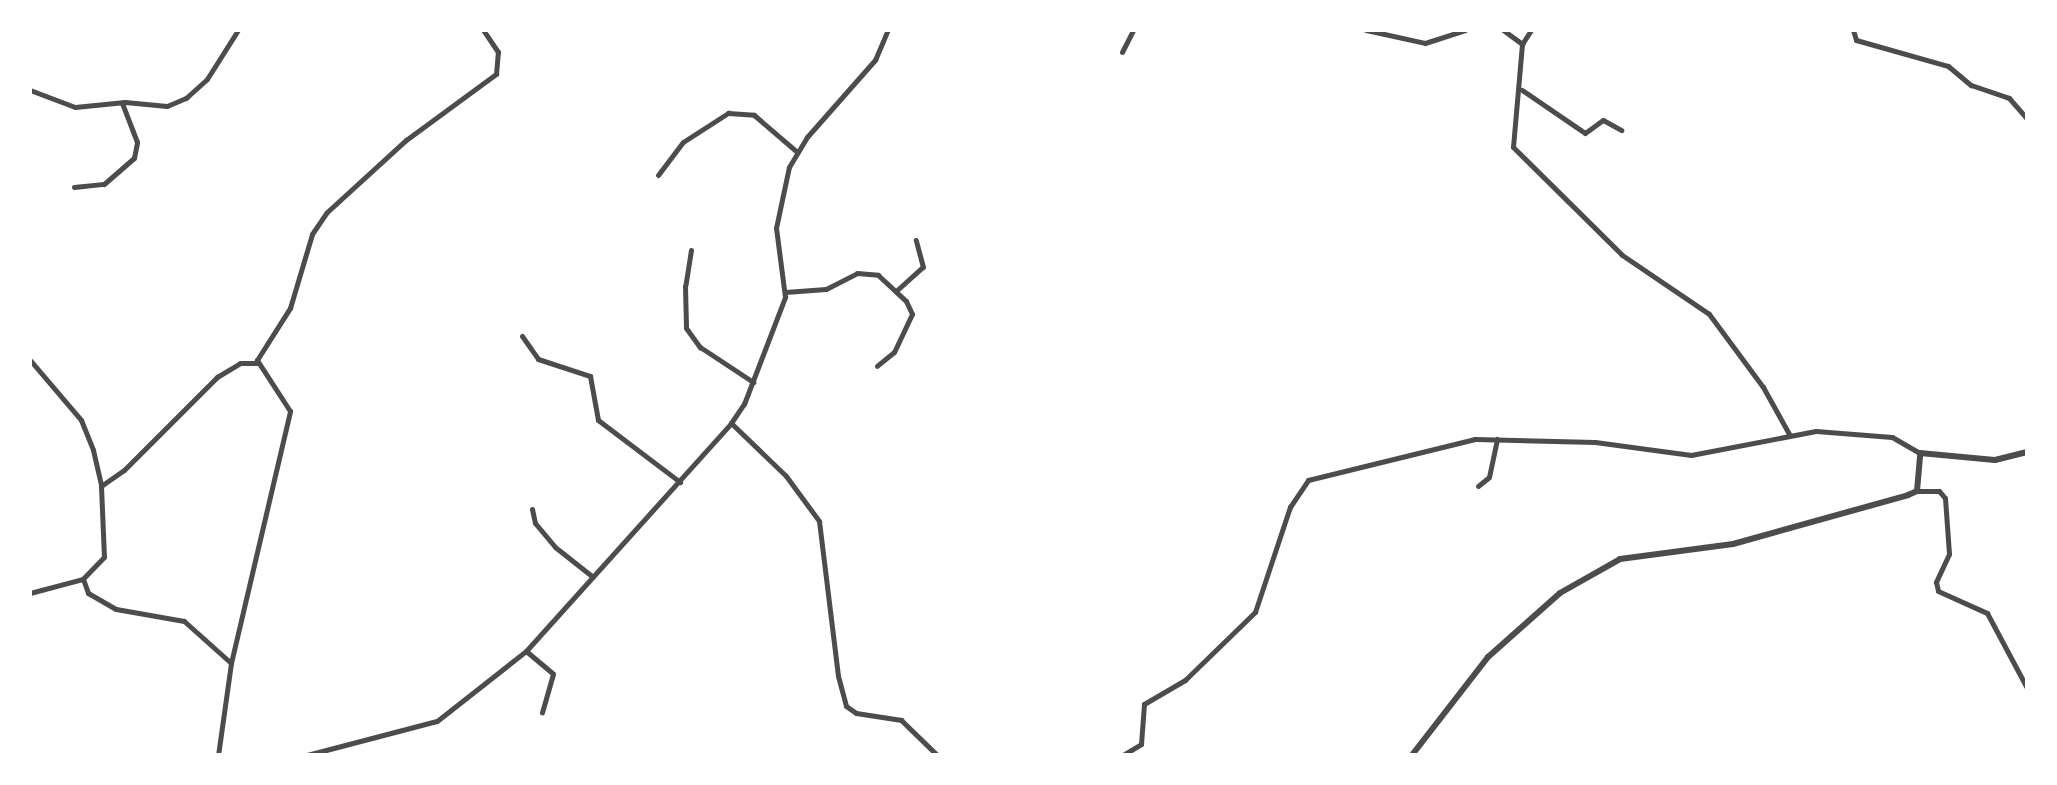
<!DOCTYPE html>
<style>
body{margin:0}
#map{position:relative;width:2057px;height:785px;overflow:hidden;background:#fff;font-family:Overpass,sans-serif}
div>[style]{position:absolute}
.minor>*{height:5px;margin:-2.5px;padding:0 2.5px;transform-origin:2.5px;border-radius:2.5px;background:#4c4c4c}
.tertiary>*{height:6px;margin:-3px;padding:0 3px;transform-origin:3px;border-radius:3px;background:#4c4c4c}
span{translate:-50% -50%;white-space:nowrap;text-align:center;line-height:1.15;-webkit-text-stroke:8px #fff;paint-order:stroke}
.frame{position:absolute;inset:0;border:32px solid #fff;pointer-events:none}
</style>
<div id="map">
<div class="minor">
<i style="left:1366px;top:30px;width:60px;rotate:12.4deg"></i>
<i style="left:1425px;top:43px;width:42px;rotate:-18deg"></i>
<i style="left:1503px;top:30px;width:24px;rotate:36deg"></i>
<i style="left:1522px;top:44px;width:103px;rotate:95deg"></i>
<i style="left:1513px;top:147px;width:153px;rotate:44.7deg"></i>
<i style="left:1622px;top:255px;width:105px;rotate:34.1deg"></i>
<i style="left:1709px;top:314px;width:91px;rotate:53.5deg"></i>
<i style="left:1763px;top:387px;width:54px;rotate:61deg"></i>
<i style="left:1853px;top:30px;width:10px;rotate:73deg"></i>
<i style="left:1856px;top:40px;width:96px;rotate:15.8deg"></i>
<i style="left:1948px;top:66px;width:30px;rotate:40deg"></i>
<i style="left:1971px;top:85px;width:40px;rotate:18.9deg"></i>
<i style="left:2009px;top:98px;width:28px;rotate:49deg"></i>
<i style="left:1522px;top:44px;width:17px;rotate:-57deg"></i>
<i style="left:1122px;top:52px;width:25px;rotate:-63deg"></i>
<i style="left:30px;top:90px;width:48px;rotate:20.7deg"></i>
<i style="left:75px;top:107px;width:50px;rotate:-5.7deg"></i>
<i style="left:125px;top:102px;width:42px;rotate:5.4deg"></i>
<i style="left:167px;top:106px;width:21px;rotate:-23deg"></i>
<i style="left:186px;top:98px;width:28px;rotate:-42deg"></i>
<i style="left:207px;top:79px;width:58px;rotate:-57.7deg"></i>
<i style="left:1522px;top:90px;width:76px;rotate:34.3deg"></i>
<i style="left:1585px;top:133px;width:22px;rotate:-36deg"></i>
<i style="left:1603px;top:120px;width:21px;rotate:29deg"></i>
<i style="left:658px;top:175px;width:41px;rotate:-52.9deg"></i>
<i style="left:683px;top:142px;width:54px;rotate:-32.8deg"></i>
<i style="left:728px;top:113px;width:26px;rotate:4deg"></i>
<i style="left:754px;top:115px;width:57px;rotate:40.7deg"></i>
<i style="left:74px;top:187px;width:30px;rotate:-6deg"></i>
<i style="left:104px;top:184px;width:40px;rotate:-41deg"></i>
<i style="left:134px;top:158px;width:16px;rotate:-79deg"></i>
<i style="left:137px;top:142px;width:42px;rotate:-111deg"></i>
<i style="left:691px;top:250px;width:36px;rotate:99deg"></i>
<i style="left:685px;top:286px;width:42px;rotate:88.6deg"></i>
<i style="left:686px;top:328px;width:24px;rotate:54deg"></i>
<i style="left:700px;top:347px;width:64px;rotate:33.4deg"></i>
<i style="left:896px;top:291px;width:36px;rotate:-42deg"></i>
<i style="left:923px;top:267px;width:28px;rotate:-105deg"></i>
<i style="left:785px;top:292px;width:41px;rotate:-4.2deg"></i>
<i style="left:826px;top:289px;width:35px;rotate:-27deg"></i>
<i style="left:857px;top:273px;width:21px;rotate:5deg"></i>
<i style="left:878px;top:275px;width:38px;rotate:43deg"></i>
<i style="left:906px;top:301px;width:14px;rotate:65deg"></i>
<i style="left:912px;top:314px;width:42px;rotate:115.3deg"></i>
<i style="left:894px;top:352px;width:22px;rotate:141deg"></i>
<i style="left:522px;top:336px;width:28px;rotate:55deg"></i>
<i style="left:538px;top:359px;width:55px;rotate:18.1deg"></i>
<i style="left:590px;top:376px;width:45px;rotate:79.7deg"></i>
<i style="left:598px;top:420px;width:103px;rotate:37.1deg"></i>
<i style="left:30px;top:360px;width:79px;rotate:49.6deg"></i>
<i style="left:81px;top:420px;width:32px;rotate:68deg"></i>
<i style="left:93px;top:450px;width:37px;rotate:77deg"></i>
<i style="left:101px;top:486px;width:71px;rotate:87.6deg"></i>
<i style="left:104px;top:557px;width:30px;rotate:134deg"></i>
<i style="left:83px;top:579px;width:15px;rotate:70deg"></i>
<i style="left:88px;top:593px;width:32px;rotate:30deg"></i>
<i style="left:116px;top:609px;width:69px;rotate:10deg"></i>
<i style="left:184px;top:621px;width:63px;rotate:41.8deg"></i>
<i style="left:231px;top:663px;width:93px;rotate:98deg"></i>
<i style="left:731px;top:423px;width:76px;rotate:43.9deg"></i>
<i style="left:786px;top:476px;width:56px;rotate:53.7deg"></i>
<i style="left:819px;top:521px;width:156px;rotate:83deg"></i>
<i style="left:838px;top:676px;width:31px;rotate:75deg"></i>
<i style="left:846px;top:706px;width:12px;rotate:35deg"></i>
<i style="left:856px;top:713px;width:46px;rotate:8.8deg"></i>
<i style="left:901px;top:720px;width:50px;rotate:44.2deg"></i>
<i style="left:101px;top:486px;width:28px;rotate:-35deg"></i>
<i style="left:124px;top:470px;width:132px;rotate:-45deg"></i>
<i style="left:217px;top:377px;width:27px;rotate:-31deg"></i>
<i style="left:240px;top:363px;width:17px"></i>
<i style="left:1478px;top:486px;width:14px;rotate:-39deg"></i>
<i style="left:1489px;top:477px;width:39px;rotate:-78deg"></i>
<i style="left:1917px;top:491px;width:22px"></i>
<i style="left:1939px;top:491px;width:9px;rotate:49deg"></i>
<i style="left:1945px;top:498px;width:56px;rotate:85.9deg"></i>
<i style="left:1949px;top:554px;width:31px;rotate:115deg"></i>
<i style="left:1936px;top:582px;width:9px;rotate:77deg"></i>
<i style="left:1938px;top:591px;width:54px;rotate:24.2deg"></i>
<i style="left:1987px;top:613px;width:85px;rotate:61.9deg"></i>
<i style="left:532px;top:509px;width:14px;rotate:78deg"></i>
<i style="left:535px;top:523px;width:31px;rotate:50deg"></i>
<i style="left:555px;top:547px;width:48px;rotate:38.3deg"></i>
<i style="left:30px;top:593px;width:55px;rotate:-14.8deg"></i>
<i style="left:526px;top:651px;width:35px;rotate:40deg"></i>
<i style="left:553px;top:674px;width:40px;rotate:106deg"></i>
<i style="left:231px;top:663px;width:259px;rotate:-76.8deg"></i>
<i style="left:290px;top:411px;width:61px;rotate:-122.9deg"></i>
<i style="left:257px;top:360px;width:62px;rotate:-57.6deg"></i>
<i style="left:290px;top:308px;width:77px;rotate:-73.4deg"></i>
<i style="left:312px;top:234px;width:25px;rotate:-56deg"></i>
<i style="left:326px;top:213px;width:108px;rotate:-42.4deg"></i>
<i style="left:406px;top:140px;width:112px;rotate:-36.3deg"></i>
<i style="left:496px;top:74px;width:22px;rotate:-85deg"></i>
<i style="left:498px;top:52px;width:27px;rotate:-124deg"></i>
<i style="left:307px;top:755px;width:134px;rotate:-14.7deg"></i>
<i style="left:437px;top:721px;width:113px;rotate:-38.2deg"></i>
<i style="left:526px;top:651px;width:307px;rotate:-48deg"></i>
<i style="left:731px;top:423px;width:23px;rotate:-56deg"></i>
<i style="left:744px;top:404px;width:115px;rotate:-69deg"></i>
<i style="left:785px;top:297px;width:70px;rotate:-97.4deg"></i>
<i style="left:776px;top:228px;width:62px;rotate:-78deg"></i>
<i style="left:789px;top:167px;width:35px;rotate:-59deg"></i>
<i style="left:807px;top:137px;width:103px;rotate:-48.6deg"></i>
<i style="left:875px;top:60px;width:33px;rotate:-67deg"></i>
<i style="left:1123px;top:755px;width:21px;rotate:-31deg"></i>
<i style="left:1141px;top:744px;width:40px;rotate:-85.7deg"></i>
<i style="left:1144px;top:704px;width:48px;rotate:-30.3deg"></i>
<i style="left:1185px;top:680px;width:98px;rotate:-44.2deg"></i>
<i style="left:1255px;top:612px;width:111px;rotate:-71.6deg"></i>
<i style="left:1290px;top:507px;width:32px;rotate:-56deg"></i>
<i style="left:1308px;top:480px;width:172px;rotate:-13.8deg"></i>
<i style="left:1475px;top:439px;width:120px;rotate:1.4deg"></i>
<i style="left:1595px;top:442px;width:97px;rotate:7.7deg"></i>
<i style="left:1691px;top:455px;width:127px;rotate:-10.9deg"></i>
<i style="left:1816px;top:431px;width:76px;rotate:4.5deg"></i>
<i style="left:1892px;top:437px;width:32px;rotate:30deg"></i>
</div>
<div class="tertiary">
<i style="left:1412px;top:755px;width:124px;rotate:-52.2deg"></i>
<i style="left:1488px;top:657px;width:96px;rotate:-41.6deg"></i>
<i style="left:1560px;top:593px;width:69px;rotate:-29.5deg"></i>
<i style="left:1620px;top:559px;width:114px;rotate:-7.6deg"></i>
<i style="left:1733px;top:544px;width:182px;rotate:-15.6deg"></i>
<i style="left:1908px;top:495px;width:10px;rotate:-24deg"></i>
<i style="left:1917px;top:491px;width:38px;rotate:-85deg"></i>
<i style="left:1920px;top:453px;width:75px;rotate:5.3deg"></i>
<i style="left:1995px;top:460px;width:33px;rotate:-14deg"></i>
</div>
<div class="frame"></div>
</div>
